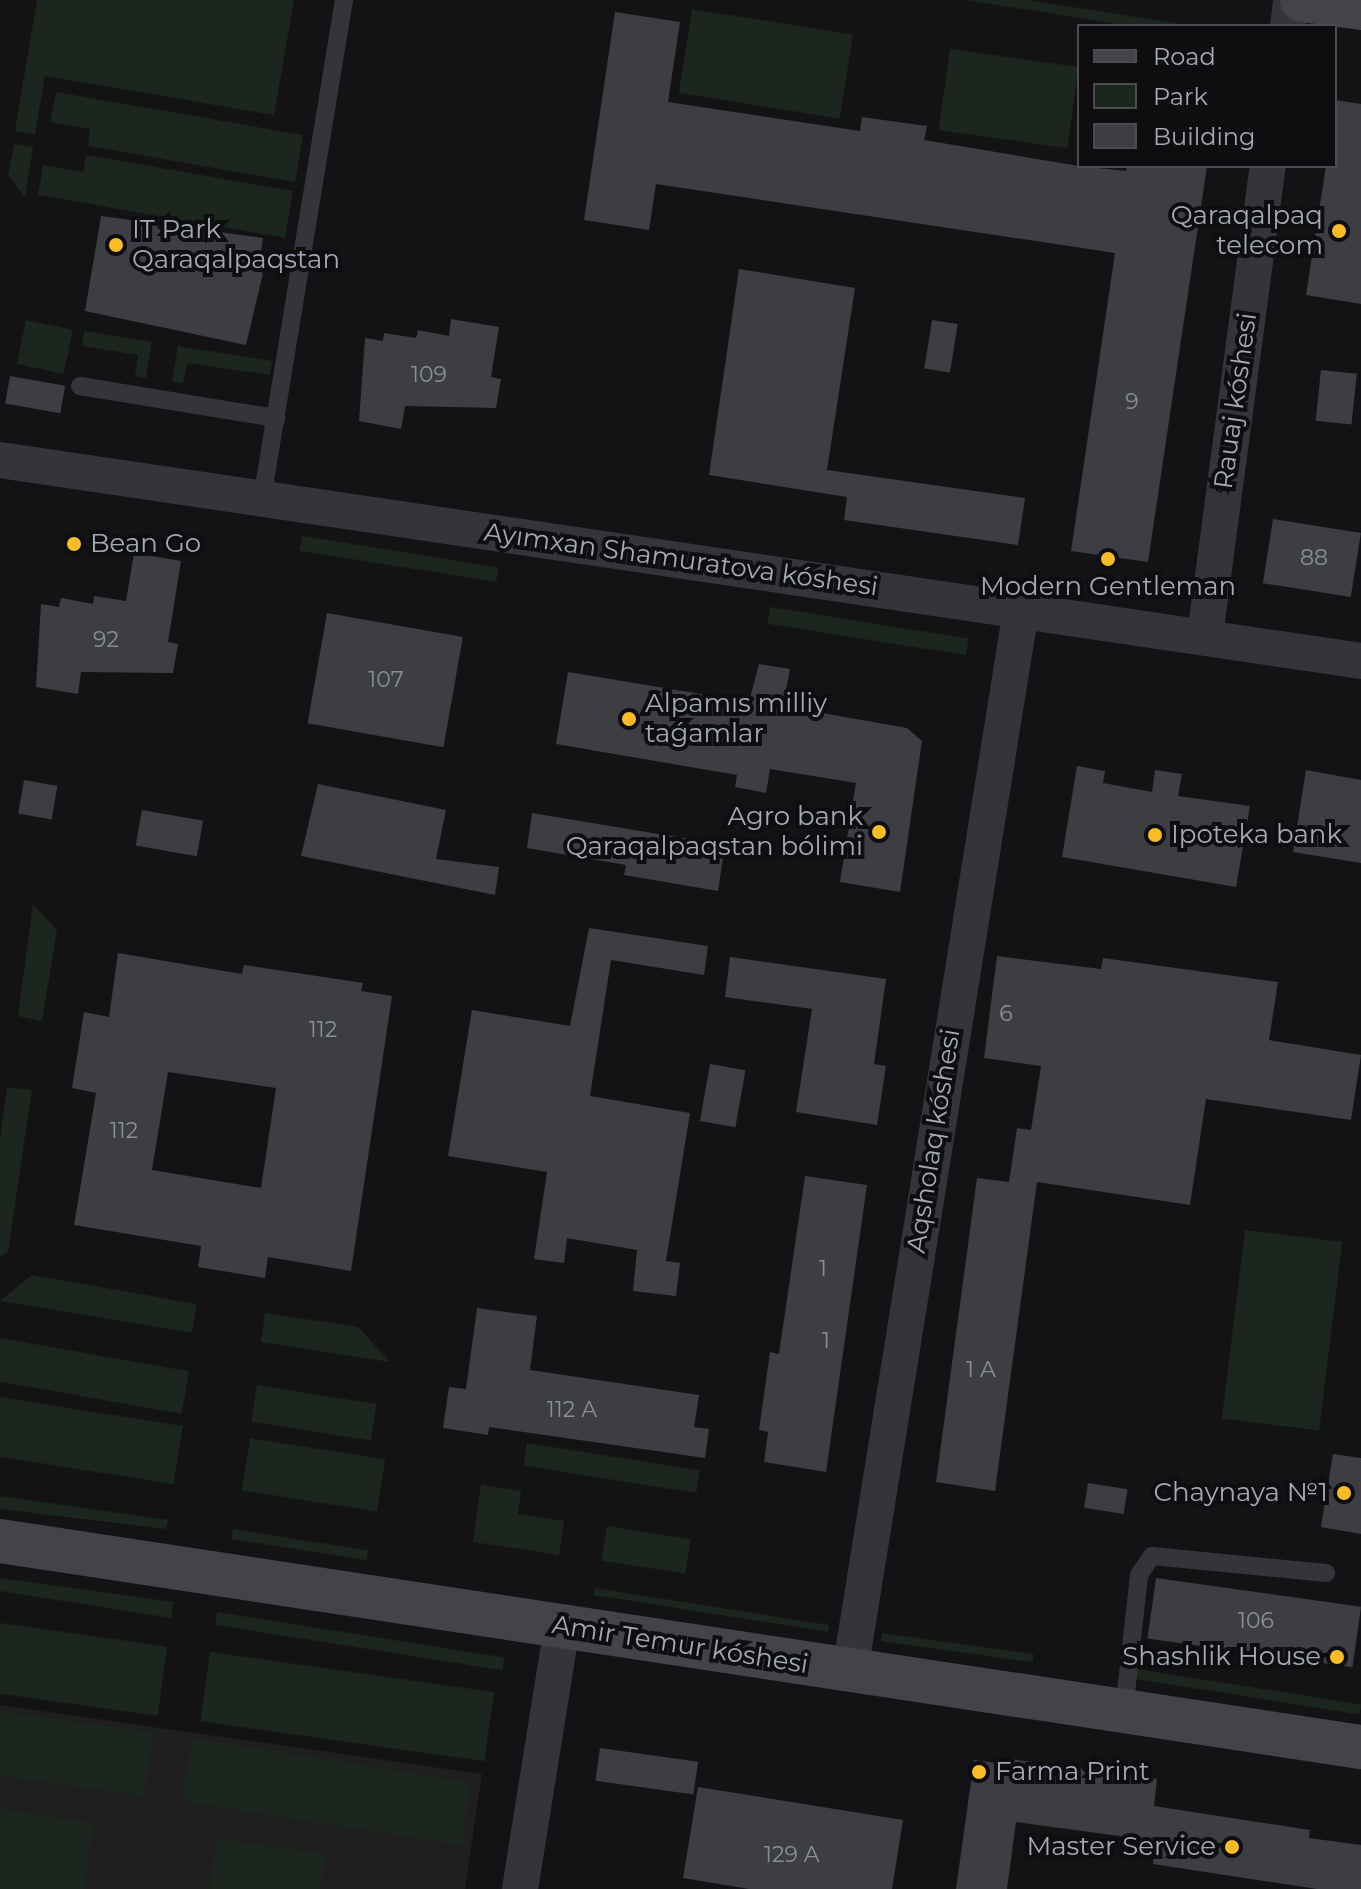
<!DOCTYPE html>
<meta charset="utf-8">
<style>
body{margin:0}
#map{position:relative;width:1361px;height:1889px;overflow:hidden;background:#131315;font-family:Montserrat,sans-serif}
div>[style]{position:absolute}
.built>*{inset:0;background:#1f1f22}
.green>*{inset:0;background:#1d251f;transform-origin:0 0}
.building>*{inset:0;background:#3d3e42;transform-origin:0 0}
.lane>*{height:18px;margin:-9px;padding:0 9px;transform-origin:9px;border-radius:9px;background:#34353a}
.street>*{height:36px;margin:-18px;padding:0 18px;transform-origin:18px;border-radius:18px;background:#34353a}
.secondary>*{height:44px;margin:-22px;padding:0 22px;transform-origin:22px;border-radius:22px;background:#42444a}
.dots>*{width:22px;height:22px;translate:-50% -50%;box-sizing:border-box;border:4px solid #0e0e10;border-radius:50%}
span{translate:-50% -50%;white-space:nowrap;text-align:center;line-height:1.15;-webkit-text-stroke:8px #0e0e10;paint-order:stroke}
.number-label{font-size:22px;color:#8a8e99}
.number-label span{-webkit-text-stroke-width:0}
.poi-label{font-size:26px;color:#a4a9b6}
.right{translate:-100% -50%;text-align:right}
.left{translate:0 -50%;text-align:left}
.street-label{font-size:26px;color:#a4a9b6}
.legend{position:absolute;left:1077px;top:24px;width:260px;height:144px;box-sizing:border-box;background:#0e0e10;border:2px solid #4a4c52;margin:0;padding:10px 14px;list-style:none;font-size:24px;color:#a4a9b6}
.legend li{display:flex;align-items:center;gap:16px;height:40px}
.legend b{width:40px;border:2px solid #4a4c52}
</style>
<div id="map">
<div class="built">
<i style="clip-path:polygon(0 1705px,482px 1774px,465px 1889px,0 1889px)"></i>
</div>
<div class="green">
<i style="clip-path:polygon(37px 0,294px 0,274px 115px,45px 76px,35px 134px,15px 131px)"></i>
<i style="clip-path:polygon(965px 0,1028px 0,1193px 26px,1130px 26px)"></i>
<i style="left:692px;top:9px;width:163px;height:85px;rotate:9deg"></i>
<i style="left:950px;top:49px;width:130px;height:82px;rotate:8deg"></i>
<i style="clip-path:polygon(56px 92px,303px 135px,295px 182px,88px 146px,90px 129px,50px 122px)"></i>
<i style="clip-path:polygon(14px 144px,33px 147px,25px 197px,8px 175px)"></i>
<i style="clip-path:polygon(86px 155px,293px 191px,285px 238px,38px 195px,43px 165px,83px 172px)"></i>
<i style="left:26px;top:320px;width:48px;height:45px;rotate:12deg"></i>
<i style="clip-path:polygon(84px 331px,152px 342px,146px 378px,135px 376px,138px 355px,82px 346px)"></i>
<i style="clip-path:polygon(178px 346px,272px 361px,270px 375px,187px 363px,183px 383px,172px 382px)"></i>
<i style="left:302px;top:536px;width:199px;height:15px;rotate:9deg"></i>
<i style="left:770px;top:607px;width:201px;height:17px;rotate:9deg"></i>
<i style="clip-path:polygon(33px 904px,57px 930px,42px 1021px,18px 1016px)"></i>
<i style="clip-path:polygon(7px 1087px,32px 1090px,8px 1252px,0 1257px,0 1139px)"></i>
<i style="left:1245px;top:1230px;width:98px;height:190px;rotate:7deg"></i>
<i style="clip-path:polygon(32px 1275px,197px 1304px,192px 1333px,0 1301px)"></i>
<i style="clip-path:polygon(265px 1313px,358px 1327px,390px 1362px,261px 1342px)"></i>
<i style="left:0;top:1338px;width:192px;height:43px;rotate:10deg"></i>
<i style="left:257px;top:1385px;width:121px;height:37px;rotate:9deg"></i>
<i style="left:0;top:1397px;width:185px;height:59px;rotate:9deg"></i>
<i style="left:250px;top:1438px;width:137px;height:53px;rotate:9deg"></i>
<i style="left:527px;top:1443px;width:175px;height:23px;rotate:9deg"></i>
<i style="clip-path:polygon(481px 1485px,521px 1491px,518px 1514px,564px 1521px,559px 1555px,473px 1542px)"></i>
<i style="clip-path:polygon(0 1496px,168px 1520px,166px 1529px,0 1509px)"></i>
<i style="left:607px;top:1526px;width:85px;height:35px;rotate:9deg"></i>
<i style="left:233px;top:1529px;width:137px;height:10px;rotate:9deg"></i>
<i style="clip-path:polygon(0 1578px,174px 1602px,171px 1618px,0 1591px)"></i>
<i style="left:595px;top:1588px;width:237px;height:7px;rotate:9deg"></i>
<i style="left:217px;top:1612px;width:291px;height:13px;rotate:9deg"></i>
<i style="left:0;top:1623px;width:169px;height:70px;rotate:8deg"></i>
<i style="left:882px;top:1633px;width:153px;height:8px;rotate:8deg"></i>
<i style="left:210px;top:1652px;width:287px;height:70px;rotate:8deg"></i>
<i style="left:1137px;top:1669px;width:227px;height:10px;rotate:9deg"></i>
<i style="left:0;top:1711px;width:155px;height:64px;rotate:8deg"></i>
<i style="left:192px;top:1738px;width:283px;height:64px;rotate:9deg"></i>
<i style="clip-path:polygon(0 1809px,94px 1823px,84px 1889px,0 1889px)"></i>
<i style="clip-path:polygon(217px 1839px,326px 1854px,321px 1889px,209px 1889px)"></i>
</div>
<div class="building">
<i style="clip-path:polygon(615px 12px,680px 22px,668px 102px,860px 131px,862px 117px,927px 126px,924px 140px,1079px 166px,1126px 171px,1127px 166px,1207px 166px,1148px 562px,1071px 551px,1115px 253px,656px 184px,649px 230px,584px 220px)"></i>
<i style="clip-path:polygon(1335px 100px,1361px 104px,1361px 304px,1306px 295px,1326px 166px,1335px 166px)"></i>
<i style="clip-path:polygon(101px 216px,263px 238px,258px 271px,263px 273px,246px 345px,85px 311px)"></i>
<i style="clip-path:polygon(739px 269px,855px 288px,827px 470px,1025px 498px,1018px 545px,844px 520px,847px 497px,709px 475px)"></i>
<i style="clip-path:polygon(451px 319px,499px 327px,491px 377px,501px 379px,496px 408px,405px 406px,401px 429px,359px 421px,365px 338px,383px 341px,384px 333px,416px 338px,418px 330px,449px 336px)"></i>
<i style="left:932px;top:320px;width:26px;height:49px;rotate:9deg"></i>
<i style="left:1321px;top:370px;width:36px;height:51px;rotate:6deg"></i>
<i style="left:10px;top:376px;width:56px;height:28px;rotate:10deg"></i>
<i style="left:1273px;top:519px;width:89px;height:65px;rotate:9deg"></i>
<i style="clip-path:polygon(134px 553px,181px 561px,168px 642px,178px 644px,173px 673px,81px 672px,78px 694px,36px 687px,41px 604px,59px 607px,61px 598px,93px 604px,94px 596px,126px 601px)"></i>
<i style="left:327px;top:613px;width:138px;height:112px;rotate:10deg"></i>
<i style="clip-path:polygon(759px 664px,790px 669px,783px 706px,907px 728px,922px 741px,900px 892px,840px 882px,856px 783px,770px 769px,766px 793px,735px 787px,737px 775px,556px 744px,568px 672px,749px 702px)"></i>
<i style="clip-path:polygon(1077px 766px,1105px 771px,1103px 783px,1152px 792px,1155px 770px,1182px 774px,1178px 796px,1250px 806px,1236px 887px,1062px 857px)"></i>
<i style="clip-path:polygon(1306px 770px,1361px 780px,1361px 863px,1293px 852px)"></i>
<i style="left:24px;top:780px;width:34px;height:34px;rotate:10deg"></i>
<i style="clip-path:polygon(318px 784px,446px 810px,436px 859px,499px 867px,495px 895px,301px 856px)"></i>
<i style="left:142px;top:810px;width:62px;height:36px;rotate:10deg"></i>
<i style="clip-path:polygon(532px 813px,725px 845px,718px 891px,624px 875px,626px 865px,527px 848px)"></i>
<i style="clip-path:polygon(589px 928px,708px 946px,704px 975px,611px 960px,590px 1096px,690px 1113px,666px 1261px,680px 1263px,676px 1296px,633px 1291px,637px 1250px,567px 1238px,564px 1263px,534px 1259px,547px 1172px,448px 1156px,472px 1010px,570px 1026px)"></i>
<i style="clip-path:polygon(evenodd,118px 953px,242px 974px,244px 965px,363px 983px,361px 991px,392px 996px,351px 1271px,268px 1257px,265px 1278px,198px 1267px,201px 1246px,74px 1225px,96px 1093px,72px 1088px,84px 1012px,109px 1017px,118px 953px,168px 1072px,276px 1088px,261px 1188px,152px 1170px,168px 1072px)"></i>
<i style="clip-path:polygon(997px 956px,1101px 969px,1103px 958px,1278px 982px,1269px 1040px,1361px 1055px,1351px 1120px,1206px 1099px,1190px 1205px,1037px 1182px,995px 1491px,936px 1482px,977px 1178px,1009px 1182px,1017px 1128px,1031px 1130px,1041px 1066px,984px 1058px)"></i>
<i style="clip-path:polygon(730px 957px,886px 979px,874px 1064px,886px 1066px,877px 1125px,796px 1112px,812px 1009px,725px 997px)"></i>
<i style="left:710px;top:1064px;width:36px;height:58px;rotate:10deg"></i>
<i style="clip-path:polygon(805px 1176px,867px 1185px,826px 1472px,764px 1462px,768px 1432px,759px 1430px,770px 1352px,779px 1354px)"></i>
<i style="clip-path:polygon(477px 1308px,537px 1316px,530px 1370px,699px 1395px,694px 1427px,709px 1429px,705px 1458px,489px 1427px,488px 1435px,443px 1428px,449px 1387px,466px 1389px)"></i>
<i style="clip-path:polygon(1333px 1454px,1361px 1458px,1361px 1534px,1321px 1527px)"></i>
<i style="left:1088px;top:1483px;width:40px;height:25px;rotate:9deg"></i>
<i style="left:1156px;top:1578px;width:207px;height:61px;rotate:8deg"></i>
<i style="left:600px;top:1748px;width:99px;height:33px;rotate:8deg"></i>
<i style="clip-path:polygon(1004px 1758px,1157px 1779px,1154px 1806px,1310px 1830px,1309px 1838px,1361px 1845px,1361px 1889px,1317px 1889px,1153px 1864px,1156px 1841px,1016px 1822px,1007px 1889px,956px 1889px,974px 1760px,1004px 1764px)"></i>
<i style="clip-path:polygon(698px 1787px,903px 1820px,892px 1889px,749px 1889px,683px 1878px)"></i>
</div>
<div class="lane">
<i style="left:80px;top:386px;width:199px;rotate:9.3deg"></i>
<i style="left:262px;top:499px;width:506px;rotate:-80.67deg"></i>
<i style="left:1124px;top:1711px;width:137px;rotate:-83.7deg"></i>
<i style="left:1139px;top:1575px;width:23px;rotate:-56deg"></i>
<i style="left:1152px;top:1556px;width:175px;rotate:5.6deg"></i>
</div>
<div class="street">
<i style="left:1288px;top:26px;width:26px;rotate:-83deg"></i>
<i style="left:0;top:460px;width:1376px;rotate:8.4deg"></i>
<i style="left:1205px;top:636px;width:474px;rotate:-82.4deg"></i>
<i style="left:850px;top:1671px;width:1074px;rotate:-80.84deg"></i>
<i style="left:520px;top:1889px;width:266px;rotate:-80.9deg"></i>
</div>
<div class="secondary">
<i style="left:1302px;top:0;width:60px;rotate:7.7deg"></i>
<i style="left:0;top:1541px;width:1377px;rotate:8.61deg"></i>
</div>
<div class="dots">
<i style="left:1339px;top:231px;background:#f9bc27"></i>
<i style="left:116px;top:245px;background:#f9bc27"></i>
<i style="left:74px;top:544px;background:#f9bc27"></i>
<i style="left:1108px;top:559px;background:#f9bc27"></i>
<i style="left:629px;top:719px;background:#f9bc27"></i>
<i style="left:879px;top:832px;background:#f9bc27"></i>
<i style="left:1155px;top:835px;background:#f9bc27"></i>
<i style="left:1344px;top:1493px;background:#f9bc27"></i>
<i style="left:1337px;top:1657px;background:#f9bc27"></i>
<i style="left:979px;top:1772px;background:#f9bc27"></i>
<i style="left:1232px;top:1847px;background:#f9bc27"></i>
</div>
<div class="number-label">
<span style="left:429px;top:375px">109</span>
<span style="left:1132px;top:402px">9</span>
<span style="left:1314px;top:558px">88</span>
<span style="left:106px;top:640px">92</span>
<span style="left:386px;top:680px">107</span>
<span style="left:1006px;top:1014px">6</span>
<span style="left:323px;top:1030px">112</span>
<span style="left:124px;top:1131px">112</span>
<span style="left:823px;top:1269px">1</span>
<span style="left:826px;top:1341px">1</span>
<span style="left:981px;top:1370px">1 А</span>
<span style="left:572px;top:1410px">112 А</span>
<span style="left:1256px;top:1621px">106</span>
<span style="left:792px;top:1855px">129 А</span>
</div>
<div class="poi-label">
<span class="right" style="left:1323px;top:231px">Qaraqalpaq<br>telecom</span>
<span class="left" style="left:132px;top:245px">IT Park<br>Qaraqalpaqstan</span>
<span class="left" style="left:90px;top:544px">Bean Go</span>
<span style="left:1108px;top:587px">Modern Gentleman</span>
<span class="left" style="left:645px;top:719px">Alpamıs milliy<br>taǵamlar</span>
<span class="right" style="left:863px;top:832px">Agro bank<br>Qaraqalpaqstan bólimi</span>
<span class="left" style="left:1171px;top:835px">Ipoteka bank</span>
<span class="right" style="left:1328px;top:1493px">Chaynaya №1</span>
<span class="right" style="left:1321px;top:1657px">Shashlik House</span>
<span class="left" style="left:995px;top:1772px">Farma Print</span>
<span class="right" style="left:1216px;top:1847px">Master Service</span>
</div>
<div class="street-label">
<span style="left:1236px;top:401px;rotate:-82deg">Rauaj kóshesi</span>
<span style="left:681px;top:560px;rotate:8deg">Ayımxan Shamuratova kóshesi</span>
<span style="left:934px;top:1141px;rotate:-81deg">Aqsholaq kóshesi</span>
<span style="left:680px;top:1645px;rotate:9deg">Amir Temur kóshesi</span>
</div>
<ul class="legend">
<li><b style="height:10px;background:#42444a"></b>Road</li>
<li><b style="height:22px;background:#1d251f"></b>Park</li>
<li><b style="height:22px;background:#3d3e42"></b>Building</li>
</ul>
</div>
